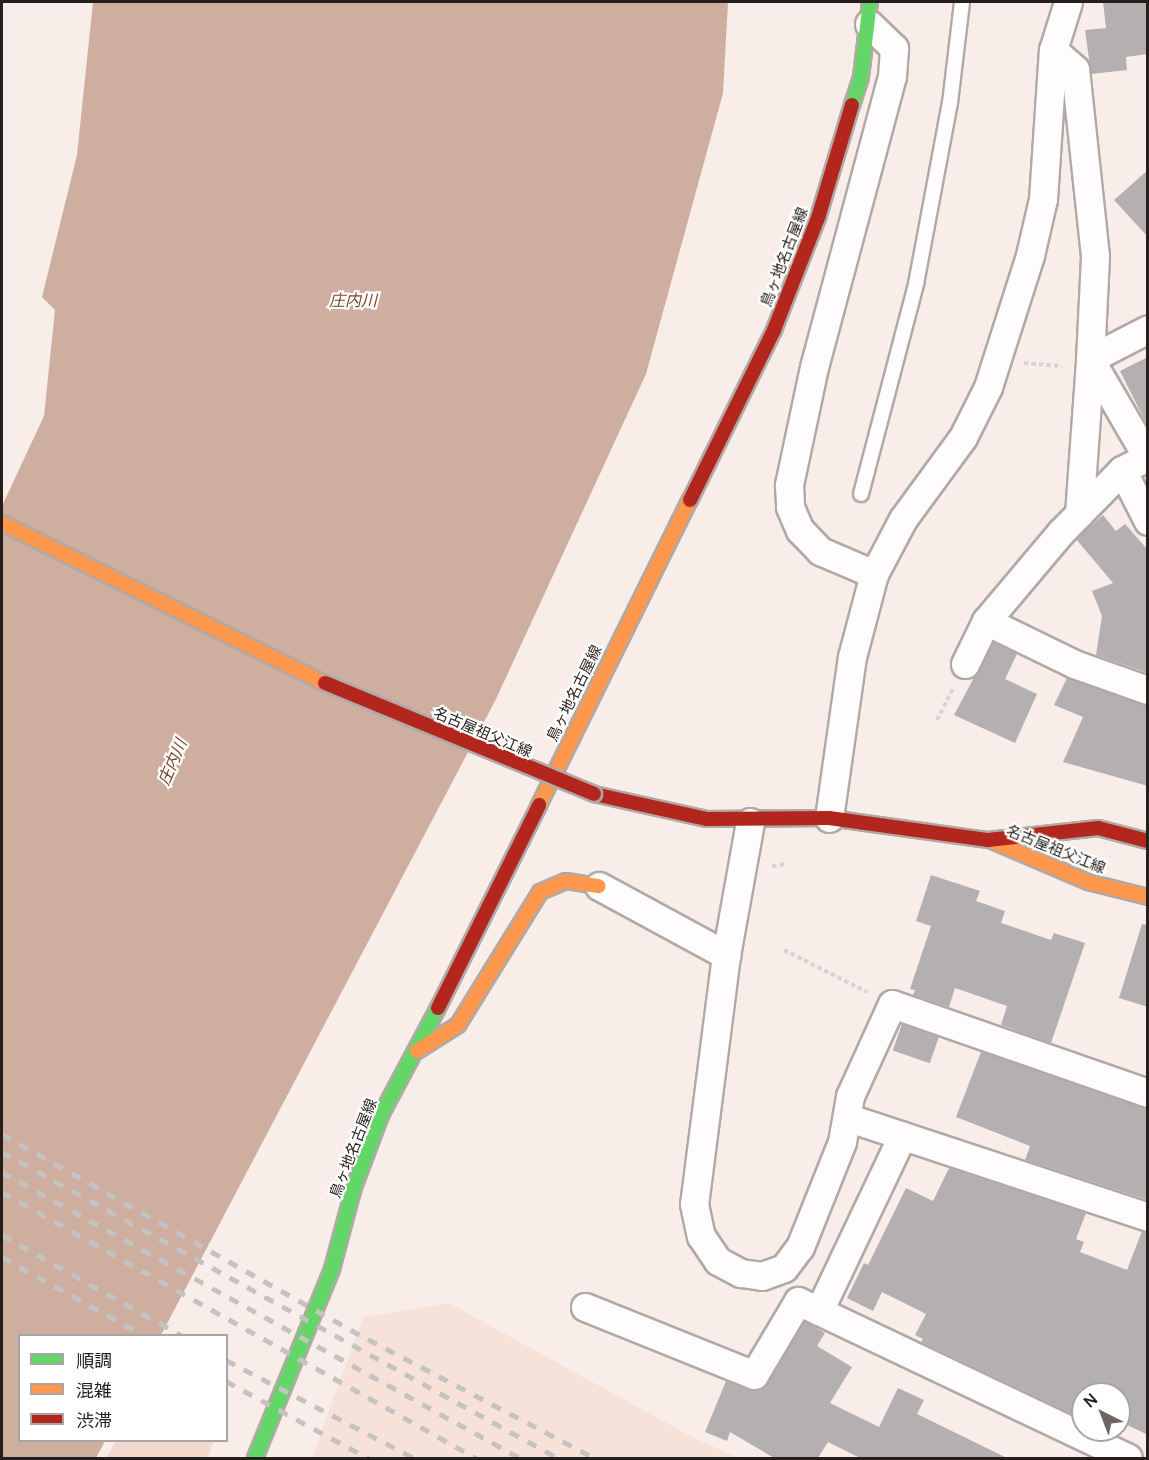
<!DOCTYPE html>
<meta charset="utf-8">
<style>
body{margin:0}
#map{position:relative;width:1149px;height:1460px;overflow:hidden;background:#f8ede8;font-family:Manrope,"Noto Sans JP",sans-serif}
div>[style]{position:absolute}
.built>*{inset:0;background:#f6e2d9}
.green>*{inset:0;background:#f1d8cc}
.water>*{inset:0;background:#cdae9f}
.building>*{inset:0;background:#b4b0b2;transform-origin:0 0}
.path>*{height:4px;margin-top:-2px;transform-origin:0;background:repeating-linear-gradient(90deg,#d7d4d3 0 4.5px,transparent 0 7.5px)}
.roads{filter:drop-shadow(2px 0 #b1a9a5) drop-shadow(-2px 0 #b1a9a5) drop-shadow(0 2px #b1a9a5) drop-shadow(0 -2px #b1a9a5)}
.lane>*{height:14px;margin:-7px;padding:0 7px;transform-origin:7px;border-radius:7px;background:#fefcfc}
.street>*{height:27px;margin:-13.5px;padding:0 13.5px;transform-origin:13.5px;border-radius:13.5px;background:#fefcfc}
.fast>*{height:14px;margin:-7px;padding:0 7px;transform-origin:7px;border-radius:7px;background:#63d668}
.slow>*{height:14px;margin:-7px;padding:0 7px;transform-origin:7px;border-radius:7px;background:#ff974d}
.jam>*{height:14px;margin:-7px;padding:0 7px;transform-origin:7px;border-radius:7px;background:#b3261e}
.rail>*{height:4.5px;margin-top:-2.25px;transform-origin:0;background:repeating-linear-gradient(90deg,#c5c2c2 0 10px,transparent 0 20px)}
.bridges{filter:drop-shadow(2px 0 #b1a9a5) drop-shadow(-2px 0 #b1a9a5) drop-shadow(0 2px #b1a9a5) drop-shadow(0 -2px #b1a9a5)}
.slow-bridge>*{height:14px;margin:-7px;padding:0 7px;transform-origin:7px;border-radius:7px;background:#ff974d}
.jam-bridge>*{height:14px;margin:-7px;padding:0 7px;transform-origin:7px;border-radius:7px;background:#b3261e}
span{translate:-50% -50%;white-space:nowrap;text-align:center;line-height:1.15;-webkit-text-stroke:4.5px #fff;paint-order:stroke}
.street-label{font-size:15px;color:#251e1b}
.water-label{font-size:16px;color:#7a4528;font-style:italic}
.frame{position:absolute;inset:0;border:3px solid #251e1b;pointer-events:none}
.legend{position:absolute;left:18px;top:1334px;width:210px;height:108px;box-sizing:border-box;background:#fff;border:2px solid #a8a5a4;margin:0;padding:8px 10px;list-style:none;font-size:18px;color:#251e1b}
.legend li{display:flex;align-items:center;gap:12px;height:30px}
.legend b{width:30px;border:2px solid #a8a5a4}
.north{position:absolute;left:1071px;top:1382px;width:60px;height:60px;box-sizing:border-box;background:#fff;border:2px solid #a8a5a4;border-radius:50%;rotate:318deg;font-size:16px;font-weight:700;line-height:24px;text-align:center;color:#251e1b}
.north::after{content:'';display:block;margin:auto;width:21px;height:27px;background:#6f6663;clip-path:polygon(50% 0,100% 100%,50% 72%,0 100%)}
</style>
<div id="map">
<div class="built">
<i style="clip-path:polygon(449px 1303px,694px 1438px,739px 1458px,312px 1458px,363px 1317px)"></i>
</div>
<div class="green">
<i style="clip-path:polygon(116px 1441px,116px 1440px,214px 1441px,207px 1458px,106px 1458px)"></i>
</div>
<div class="water">
<i style="clip-path:polygon(93px 2px,728px 2px,723px 93px,646px 374px,496px 699px,161px 1335px,20px 1336px,20px 1440px,105px 1441px,96px 1458px,2px 1458px,2px 506px,44px 416px,55px 310px,42px 297px,77px 155px)"></i>
</div>
<div class="building">
<i style="clip-path:polygon(1103px 2px,1148px 2px,1148px 54px,1126px 57px,1127px 70px,1091px 74px,1085px 30px,1106px 28px)"></i>
<i style="clip-path:polygon(1148px 170px,1148px 237px,1114px 200px)"></i>
<i style="clip-path:polygon(1148px 357px,1148px 427px,1120px 371px)"></i>
<i style="clip-path:polygon(1103px 515px,1116px 531px,1125px 524px,1148px 550px,1148px 673px,1096px 655px,1102px 616px,1092px 591px,1113px 583px,1076px 539px)"></i>
<i style="clip-path:polygon(993px 642px,1017px 654px,1005px 679px,1037px 694px,1015px 743px,954px 715px)"></i>
<i style="clip-path:polygon(1067px 678px,1148px 705px,1148px 786px,1063px 762px,1083px 717px,1054px 705px)"></i>
<i style="clip-path:polygon(931px 875px,980px 891px,976px 901px,1005px 911px,1001px 923px,1051px 940px,1054px 933px,1085px 943px,1051px 1043px,1001px 1025px,1007px 1006px,955px 988px,949px 1007px,913px 995px,915px 990px,910px 989px,931px 926px,916px 921px)"></i>
<i style="clip-path:polygon(1142px 924px,1148px 925px,1148px 1007px,1119px 998px)"></i>
<i style="left:902px;top:1024px;width:39px;height:28px;rotate:19deg"></i>
<i style="clip-path:polygon(981px 1052px,1148px 1108px,1148px 1200px,1025px 1160px,1030px 1146px,956px 1117px)"></i>
<i style="clip-path:polygon(949px 1168px,1086px 1213px,1076px 1239px,1084px 1242px,1080px 1252px,1127px 1270px,1142px 1231px,1148px 1232px,1148px 1435px,1119px 1421px,1119px 1394px,1083px 1394px,1083px 1419px,921px 1342px,923px 1339px,915px 1335px,926px 1314px,882px 1292px,873px 1311px,847px 1298px,864px 1263px,868px 1265px,906px 1188px,933px 1201px)"></i>
<i style="clip-path:polygon(804px 1321px,825px 1333px,817px 1346px,852px 1367px,830px 1403px,879px 1427px,898px 1388px,924px 1400px,917px 1414px,1007px 1458px,860px 1458px,828px 1442px,818px 1458px,774px 1458px,730px 1432px,727px 1441px,705px 1432px,726px 1381px,749px 1390px,763px 1388px)"></i>
</div>
<div class="path">
<i style="left:1024px;top:363px;width:38px;rotate:5deg"></i>
<i style="left:937px;top:720px;width:35px;rotate:-63deg"></i>
<i style="left:772px;top:866px;width:14px;rotate:-8deg"></i>
<i style="left:784px;top:950px;width:93px;rotate:26.8deg"></i>
</div>
<div class="roads">
<div class="lane">
<i style="left:861px;top:494px;width:217px;rotate:-75.3deg"></i>
<i style="left:916px;top:284px;width:184px;rotate:-79.4deg"></i>
<i style="left:950px;top:103px;width:102px;rotate:-83.2deg"></i>
</div>
<div class="street">
<i style="left:869px;top:24px;width:35px;rotate:44deg"></i>
<i style="left:894px;top:48px;width:28px;rotate:94deg"></i>
<i style="left:892px;top:76px;width:301px;rotate:105deg"></i>
<i style="left:814px;top:367px;width:121px;rotate:102deg"></i>
<i style="left:789px;top:485px;width:22px;rotate:87deg"></i>
<i style="left:790px;top:507px;width:25px;rotate:67deg"></i>
<i style="left:800px;top:530px;width:29px;rotate:46deg"></i>
<i style="left:820px;top:551px;width:59px;rotate:23.1deg"></i>
<i style="left:1053px;top:50px;width:29px;rotate:41deg"></i>
<i style="left:1075px;top:69px;width:189px;rotate:83.9deg"></i>
<i style="left:1095px;top:257px;width:102px;rotate:92.8deg"></i>
<i style="left:1090px;top:359px;width:113px;rotate:59.8deg"></i>
<i style="left:1122px;top:470px;width:57px;rotate:63deg"></i>
<i style="left:1079px;top:514px;width:155px;rotate:-85.9deg"></i>
<i style="left:1090px;top:359px;width:65px;rotate:-27.3deg"></i>
<i style="left:986px;top:621px;width:98px;rotate:26deg"></i>
<i style="left:1074px;top:664px;width:78px;rotate:19.4deg"></i>
<i style="left:965px;top:664px;width:48px;rotate:-64deg"></i>
<i style="left:986px;top:621px;width:116px;rotate:-49.9deg"></i>
<i style="left:1061px;top:532px;width:87px;rotate:-45.5deg"></i>
<i style="left:1122px;top:470px;width:29px;rotate:-27deg"></i>
<i style="left:829px;top:818px;width:163px;rotate:-81.9deg"></i>
<i style="left:852px;top:657px;width:86px;rotate:-75.2deg"></i>
<i style="left:874px;top:574px;width:62px;rotate:-62.2deg"></i>
<i style="left:903px;top:519px;width:102px;rotate:-53.8deg"></i>
<i style="left:963px;top:437px;width:56px;rotate:-63.4deg"></i>
<i style="left:988px;top:387px;width:139px;rotate:-72.3deg"></i>
<i style="left:1030px;top:255px;width:57px;rotate:-76.9deg"></i>
<i style="left:1043px;top:199px;width:149px;rotate:-86.2deg"></i>
<i style="left:1053px;top:50px;width:50px;rotate:-72.6deg"></i>
<i style="left:750px;top:822px;width:135px;rotate:100.2deg"></i>
<i style="left:726px;top:955px;width:251px;rotate:97.3deg"></i>
<i style="left:694px;top:1204px;width:33px;rotate:78deg"></i>
<i style="left:701px;top:1236px;width:30px;rotate:56deg"></i>
<i style="left:718px;top:1261px;width:26px;rotate:28deg"></i>
<i style="left:741px;top:1273px;width:21px;rotate:8deg"></i>
<i style="left:762px;top:1276px;width:23px;rotate:-20deg"></i>
<i style="left:784px;top:1268px;width:26px;rotate:-53deg"></i>
<i style="left:800px;top:1247px;width:113px;rotate:-68.2deg"></i>
<i style="left:842px;top:1142px;width:47px;rotate:-80.1deg"></i>
<i style="left:850px;top:1096px;width:101px;rotate:-65.5deg"></i>
<i style="left:892px;top:1004px;width:271px;rotate:19.2deg"></i>
<i style="left:599px;top:886px;width:145px;rotate:28.5deg"></i>
<i style="left:849px;top:1118px;width:315px;rotate:18.3deg"></i>
<i style="left:585px;top:1307px;width:182px;rotate:21.9deg"></i>
<i style="left:754px;top:1375px;width:86px;rotate:-59.3deg"></i>
<i style="left:798px;top:1301px;width:365px;rotate:25.4deg"></i>
<i style="left:819px;top:1311px;width:194px;rotate:-64.6deg"></i>
</div>
<div class="fast">
<i style="left:852px;top:105px;width:29px;rotate:-72deg"></i>
<i style="left:861px;top:77px;width:76px;rotate:-83.2deg"></i>
<i style="left:255px;top:1458px;width:204px;rotate:-67.8deg"></i>
<i style="left:332px;top:1269px;width:85px;rotate:-75deg"></i>
<i style="left:354px;top:1187px;width:77px;rotate:-69.4deg"></i>
<i style="left:381px;top:1115px;width:121px;rotate:-62deg"></i>
</div>
<div class="slow">
<i style="left:539px;top:805px;width:340px;rotate:-63.7deg"></i>
<i style="left:990px;top:840px;width:107px;rotate:23.2deg"></i>
<i style="left:1088px;top:882px;width:62px;rotate:14deg"></i>
<i style="left:417px;top:1051px;width:49px;rotate:-32.4deg"></i>
<i style="left:458px;top:1025px;width:156px;rotate:-58.3deg"></i>
<i style="left:540px;top:892px;width:28px;rotate:-23deg"></i>
<i style="left:566px;top:881px;width:33px;rotate:9deg"></i>
</div>
<div class="jam">
<i style="left:690px;top:500px;width:190px;rotate:-63.7deg"></i>
<i style="left:774px;top:330px;width:120px;rotate:-68.6deg"></i>
<i style="left:818px;top:218px;width:118px;rotate:-73.3deg"></i>
<i style="left:594px;top:794px;width:116px;rotate:12.5deg"></i>
<i style="left:707px;top:819px;width:122px;rotate:-0.5deg"></i>
<i style="left:829px;top:818px;width:161px;rotate:7.9deg"></i>
<i style="left:988px;top:840px;width:111px;rotate:-6.2deg"></i>
<i style="left:1098px;top:828px;width:52px;rotate:14.6deg"></i>
<i style="left:438px;top:1008px;width:227px;rotate:-63.5deg"></i>
</div>
</div>
<div class="rail">
<i style="left:2px;top:1134px;width:420px;rotate:29.3deg"></i>
<i style="left:368px;top:1339px;width:256px;rotate:27.7deg"></i>
<i style="left:2px;top:1152px;width:635px;rotate:28.83deg"></i>
<i style="left:2px;top:1172px;width:592px;rotate:28.9deg"></i>
<i style="left:2px;top:1192px;width:544px;rotate:29.3deg"></i>
<i style="left:2px;top:1235px;width:207px;rotate:29.2deg"></i>
<i style="left:2px;top:1257px;width:163px;rotate:28.9deg"></i>
<i style="left:226px;top:1360px;width:212px;rotate:27.5deg"></i>
<i style="left:226px;top:1381px;width:162px;rotate:28.5deg"></i>
</div>
<div class="bridges">
<div class="slow-bridge">
<i style="left:2px;top:523px;width:360px;rotate:26.4deg"></i>
</div>
<div class="jam-bridge">
<i style="left:325px;top:683px;width:291px;rotate:22.4deg"></i>
</div>
</div>
<div class="street-label">
<span style="left:784px;top:257px;rotate:-69deg">鳥ヶ地名古屋線</span>
<span style="left:574px;top:693px;rotate:-64deg">鳥ヶ地名古屋線</span>
<span style="left:483px;top:732px;rotate:23deg">名古屋祖父江線</span>
<span style="left:1056px;top:849px;rotate:22deg">名古屋祖父江線</span>
<span style="left:353px;top:1148px;rotate:-69deg">鳥ヶ地名古屋線</span>
</div>
<div class="water-label">
<span style="left:353px;top:300px">庄内川</span>
<span style="left:172px;top:762px;rotate:-67deg">庄内川</span>
</div>
<div class="frame"></div>
<ul class="legend">
<li><b style="height:8px;background:#63d668"></b>順調</li>
<li><b style="height:8px;background:#ff974d"></b>混雑</li>
<li><b style="height:8px;background:#b3261e"></b>渋滞</li>
</ul>
<div class="north">N</div>
</div>
